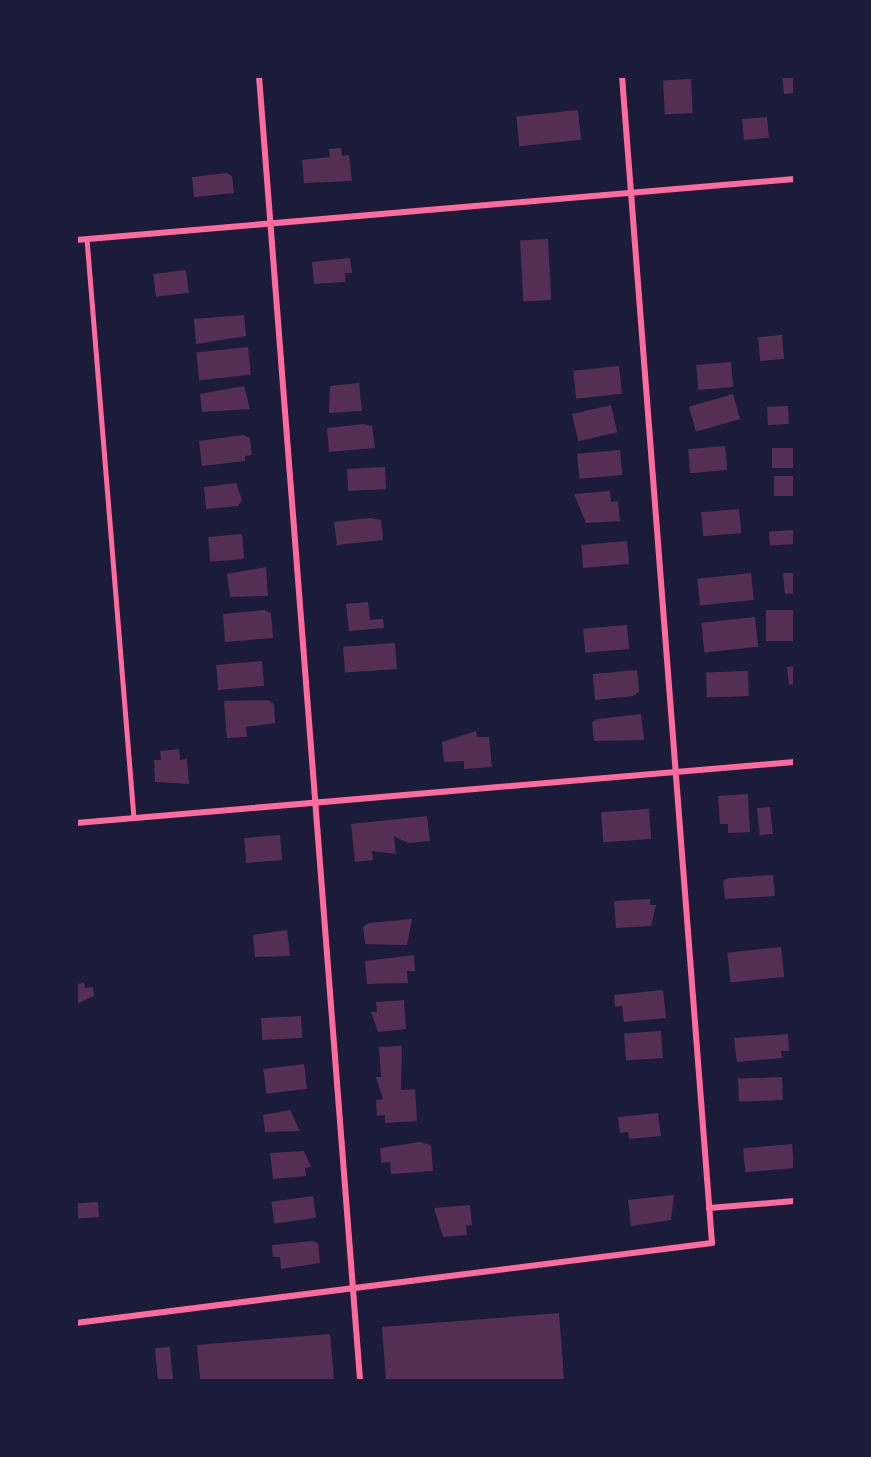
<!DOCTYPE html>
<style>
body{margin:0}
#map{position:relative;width:871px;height:1457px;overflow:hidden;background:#1b1b3a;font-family:Manrope,sans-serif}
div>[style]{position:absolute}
.building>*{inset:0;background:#542f53;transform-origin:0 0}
.service>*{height:4.5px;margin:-2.25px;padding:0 2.25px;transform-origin:2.25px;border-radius:2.25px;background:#ff6b9d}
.minor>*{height:6px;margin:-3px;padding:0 3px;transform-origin:3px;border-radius:3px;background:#ff6b9d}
span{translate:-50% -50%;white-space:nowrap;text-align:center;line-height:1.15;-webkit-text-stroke:6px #1b1b3a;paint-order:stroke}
.frame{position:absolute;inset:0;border:78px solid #1b1b3a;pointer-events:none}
</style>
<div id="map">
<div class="building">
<i style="clip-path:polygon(782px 76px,794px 76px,794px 93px,784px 94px)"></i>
<i style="left:691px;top:79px;width:34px;height:28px;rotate:87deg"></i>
<i style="left:578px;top:110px;width:30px;height:62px;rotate:84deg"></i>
<i style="left:767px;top:117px;width:21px;height:25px;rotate:85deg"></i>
<i style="clip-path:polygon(341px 148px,342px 156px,349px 155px,352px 181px,304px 183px,302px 160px,330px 157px,329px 149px)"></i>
<i style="clip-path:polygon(226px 173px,232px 176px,234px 193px,194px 197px,192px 177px)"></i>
<i style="left:548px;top:239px;width:61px;height:28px;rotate:87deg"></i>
<i style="clip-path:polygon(350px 258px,352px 273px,345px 273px,345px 282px,314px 284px,312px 262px)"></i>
<i style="left:186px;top:270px;width:23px;height:33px;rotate:83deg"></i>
<i style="clip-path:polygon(244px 315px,246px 336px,196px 344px,194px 319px)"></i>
<i style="left:782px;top:335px;width:24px;height:24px;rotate:85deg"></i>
<i style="left:248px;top:347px;width:28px;height:52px;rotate:84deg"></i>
<i style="left:731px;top:362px;width:25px;height:35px;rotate:85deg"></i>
<i style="left:619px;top:366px;width:28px;height:46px;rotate:84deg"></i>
<i style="clip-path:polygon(359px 383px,362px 411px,329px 413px,330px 386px)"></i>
<i style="clip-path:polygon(244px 386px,250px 409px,202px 412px,200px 394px)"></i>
<i style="left:733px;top:394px;width:26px;height:46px;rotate:74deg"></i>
<i style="left:611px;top:405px;width:28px;height:40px;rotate:77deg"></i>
<i style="left:788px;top:406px;width:18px;height:21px;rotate:87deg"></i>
<i style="clip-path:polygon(363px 424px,372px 426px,375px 448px,329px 452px,327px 428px)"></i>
<i style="clip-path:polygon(243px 435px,250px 438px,252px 455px,245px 456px,245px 461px,202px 466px,199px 441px)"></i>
<i style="left:725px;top:446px;width:24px;height:37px;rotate:85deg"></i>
<i style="left:794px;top:448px;width:20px;height:22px;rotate:90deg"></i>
<i style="left:620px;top:450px;width:25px;height:43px;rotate:85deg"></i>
<i style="left:385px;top:467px;width:22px;height:38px;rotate:87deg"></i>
<i style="left:794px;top:476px;width:20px;height:20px;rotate:90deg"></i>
<i style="clip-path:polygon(236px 483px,242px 500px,238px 506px,206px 509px,204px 487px)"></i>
<i style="clip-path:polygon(610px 491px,611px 502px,618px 501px,620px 521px,586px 523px,574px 494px)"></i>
<i style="left:739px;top:509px;width:24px;height:38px;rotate:85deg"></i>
<i style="clip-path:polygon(370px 518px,381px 520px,383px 540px,337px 545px,334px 522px)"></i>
<i style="left:793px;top:530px;width:14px;height:24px;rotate:86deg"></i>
<i style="left:242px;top:534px;width:25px;height:34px;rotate:85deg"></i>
<i style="left:627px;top:541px;width:23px;height:46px;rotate:85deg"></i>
<i style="clip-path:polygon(266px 567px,268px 596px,230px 597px,227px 574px)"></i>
<i style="left:751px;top:573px;width:27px;height:54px;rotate:84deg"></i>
<i style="clip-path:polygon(783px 573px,794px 573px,794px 593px,785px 594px)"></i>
<i style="clip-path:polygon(368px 602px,370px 620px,383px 619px,384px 628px,349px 631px,346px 604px)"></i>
<i style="clip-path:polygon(264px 610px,271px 613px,273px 638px,225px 642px,223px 614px)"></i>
<i style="left:794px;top:610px;width:31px;height:28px;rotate:90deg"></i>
<i style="left:755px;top:617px;width:30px;height:54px;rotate:84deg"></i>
<i style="left:627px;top:625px;width:24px;height:44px;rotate:85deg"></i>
<i style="left:395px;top:643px;width:26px;height:52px;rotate:86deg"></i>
<i style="left:262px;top:661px;width:25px;height:46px;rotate:85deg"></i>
<i style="clip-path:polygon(794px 666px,794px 684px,789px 685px,787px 667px)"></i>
<i style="clip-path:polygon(637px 670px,639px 692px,633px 696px,595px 700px,593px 674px)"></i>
<i style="left:748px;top:671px;width:25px;height:42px;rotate:88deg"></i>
<i style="clip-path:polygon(268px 700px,274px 704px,275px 723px,246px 727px,247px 737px,227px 738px,224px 701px)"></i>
<i style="clip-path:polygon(641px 714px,644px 740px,594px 741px,592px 722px,598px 719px)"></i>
<i style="clip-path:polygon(476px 731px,477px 737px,489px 737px,492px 767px,464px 769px,464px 761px,444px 762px,442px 742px)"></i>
<i style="clip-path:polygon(179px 749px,180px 760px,187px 759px,189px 784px,155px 782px,154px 760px,161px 760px,160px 751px)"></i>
<i style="clip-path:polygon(748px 794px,750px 832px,728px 833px,728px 824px,720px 824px,718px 796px)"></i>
<i style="left:770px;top:807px;width:27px;height:13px;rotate:84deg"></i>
<i style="left:649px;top:809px;width:30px;height:48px;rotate:86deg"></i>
<i style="clip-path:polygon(427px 816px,430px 841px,408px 843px,394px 836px,396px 854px,372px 851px,373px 860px,355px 862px,351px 824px)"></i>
<i style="left:280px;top:835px;width:25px;height:36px;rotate:85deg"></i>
<i style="clip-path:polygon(773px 875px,775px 896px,725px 899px,723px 881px,729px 878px)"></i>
<i style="clip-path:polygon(650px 899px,650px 905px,656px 905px,651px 926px,616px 928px,614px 901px)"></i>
<i style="clip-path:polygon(412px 919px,407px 945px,365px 944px,363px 927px,369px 923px)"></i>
<i style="clip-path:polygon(287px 930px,290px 956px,255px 957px,253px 935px)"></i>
<i style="left:781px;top:947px;width:30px;height:54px;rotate:84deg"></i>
<i style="clip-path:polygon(414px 955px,415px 971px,407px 971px,408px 983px,367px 984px,365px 961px)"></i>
<i style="clip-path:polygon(84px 983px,85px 988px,93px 987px,94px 996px,76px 1004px,76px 984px)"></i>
<i style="clip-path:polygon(663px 990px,666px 1018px,624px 1022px,622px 1006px,615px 1007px,614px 995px)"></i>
<i style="clip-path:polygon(404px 1000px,406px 1029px,378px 1032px,371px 1012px,377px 1012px,376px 1002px)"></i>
<i style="left:301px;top:1016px;width:22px;height:40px;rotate:87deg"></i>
<i style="left:661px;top:1031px;width:27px;height:37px;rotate:86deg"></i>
<i style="clip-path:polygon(788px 1034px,789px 1051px,781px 1051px,782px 1058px,737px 1062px,734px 1038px)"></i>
<i style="clip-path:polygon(402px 1046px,401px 1090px,415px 1089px,417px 1121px,385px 1123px,385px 1115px,377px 1116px,376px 1100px,383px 1099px,376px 1077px,381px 1077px,379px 1047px)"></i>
<i style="left:304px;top:1064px;width:25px;height:41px;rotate:83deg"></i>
<i style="left:782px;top:1077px;width:23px;height:44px;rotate:88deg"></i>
<i style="clip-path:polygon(290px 1110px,300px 1131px,265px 1132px,263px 1115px)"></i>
<i style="clip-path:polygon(658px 1113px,661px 1136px,629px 1139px,628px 1132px,620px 1133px,618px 1117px)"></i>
<i style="clip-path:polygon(420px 1142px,431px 1145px,433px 1171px,391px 1174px,390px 1162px,381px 1163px,380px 1148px)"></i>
<i style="left:792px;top:1144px;width:24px;height:49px;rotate:85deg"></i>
<i style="clip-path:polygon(304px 1151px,311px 1167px,305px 1168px,306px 1176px,273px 1179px,270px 1153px)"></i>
<i style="clip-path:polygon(674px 1195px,671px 1220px,631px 1226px,628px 1200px)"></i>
<i style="left:313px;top:1196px;width:22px;height:42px;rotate:82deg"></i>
<i style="left:98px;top:1202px;width:15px;height:22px;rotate:86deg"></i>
<i style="clip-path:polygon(470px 1205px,472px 1225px,466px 1226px,467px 1235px,443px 1237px,434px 1208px)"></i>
<i style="clip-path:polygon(312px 1241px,318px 1243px,320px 1263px,281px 1269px,280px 1257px,273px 1257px,272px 1245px)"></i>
<i style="clip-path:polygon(559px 1313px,564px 1380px,386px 1380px,382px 1327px)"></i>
<i style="clip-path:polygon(330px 1334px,334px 1380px,200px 1380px,197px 1345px)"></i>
<i style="left:170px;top:1347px;width:33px;height:15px;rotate:85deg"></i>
</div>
<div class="service">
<i style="left:87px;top:239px;width:581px;rotate:85.36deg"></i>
</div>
<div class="minor">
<i style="left:259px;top:76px;width:1308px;rotate:85.57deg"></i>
<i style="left:76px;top:240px;width:721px;rotate:-4.86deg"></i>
<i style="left:76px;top:823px;width:721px;rotate:-4.86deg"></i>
<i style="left:709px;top:1208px;width:85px;rotate:-4.7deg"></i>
<i style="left:76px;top:1323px;width:641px;rotate:-7.17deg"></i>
<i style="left:712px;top:1243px;width:1170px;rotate:-94.41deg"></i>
</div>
<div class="frame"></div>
</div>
